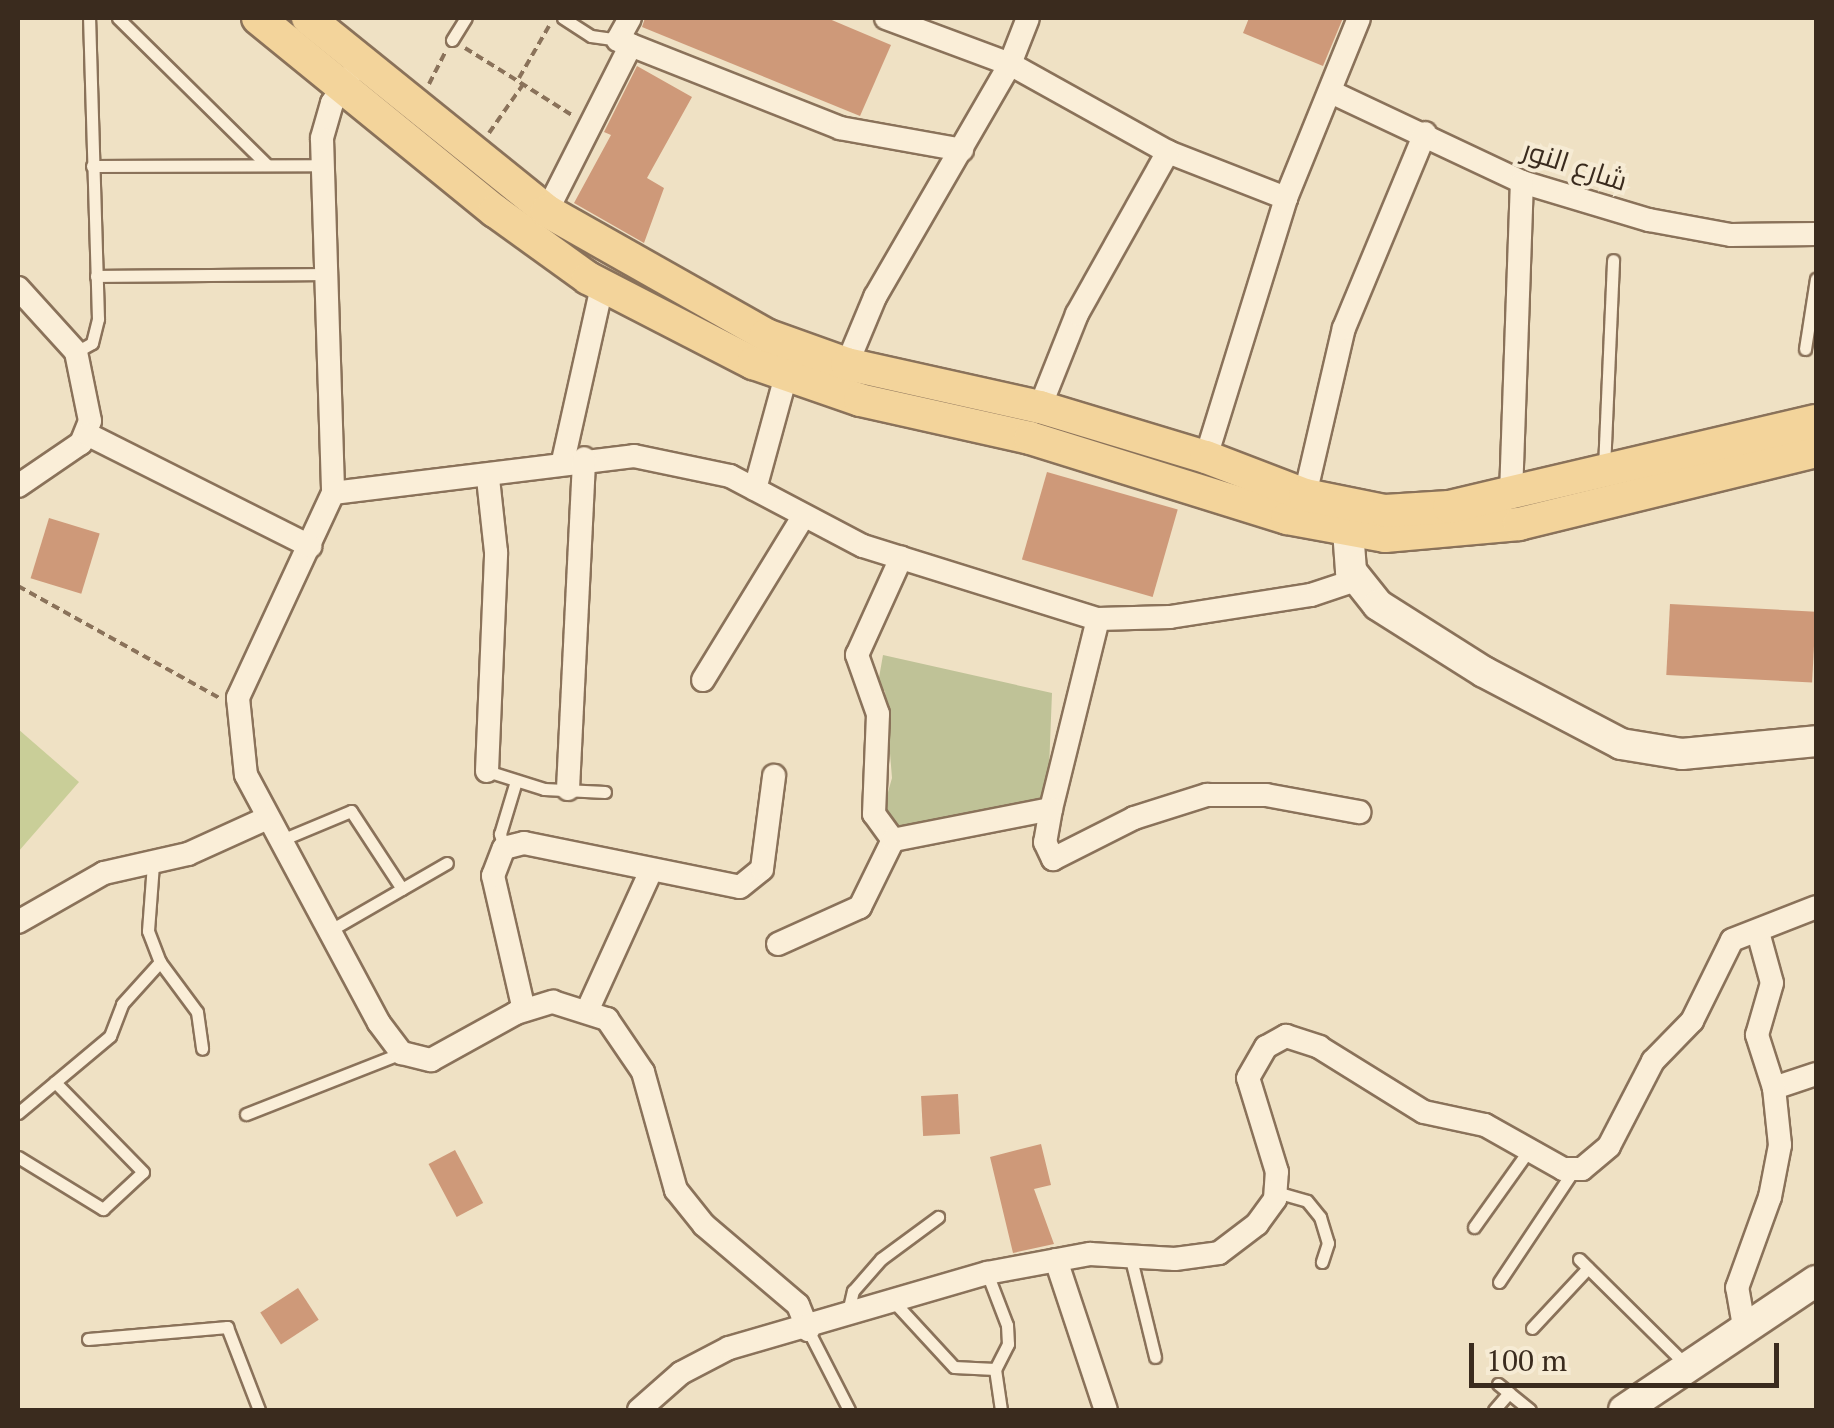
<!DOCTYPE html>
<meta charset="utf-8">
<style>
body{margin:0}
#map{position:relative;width:1834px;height:1428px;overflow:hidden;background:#efe1c4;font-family:"PT Serif",Cairo,serif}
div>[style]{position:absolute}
.green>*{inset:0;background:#c9ce98}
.cemetery>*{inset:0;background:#bfc297}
.building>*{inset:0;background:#ce9979;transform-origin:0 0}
.path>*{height:4px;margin-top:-2px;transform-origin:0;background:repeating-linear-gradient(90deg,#8a725a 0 8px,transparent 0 13px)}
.roads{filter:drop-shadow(2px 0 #8a725a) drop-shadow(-2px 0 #8a725a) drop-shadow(0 2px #8a725a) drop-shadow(0 -2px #8a725a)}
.lane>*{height:11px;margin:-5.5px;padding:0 5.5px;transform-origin:5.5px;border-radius:5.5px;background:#faeed8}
.street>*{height:22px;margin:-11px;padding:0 11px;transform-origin:11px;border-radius:11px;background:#faeed8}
.secondary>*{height:30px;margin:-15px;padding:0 15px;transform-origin:15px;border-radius:15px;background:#faeed8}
.primary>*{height:32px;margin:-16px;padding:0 16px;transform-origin:16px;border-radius:16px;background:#f3d49b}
span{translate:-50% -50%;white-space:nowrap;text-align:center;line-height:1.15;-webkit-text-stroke:8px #f6ebd4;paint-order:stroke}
.street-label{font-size:28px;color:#3a2b1e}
.frame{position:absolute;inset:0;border:20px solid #3a2b1e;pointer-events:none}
.scale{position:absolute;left:1469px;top:1343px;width:310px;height:45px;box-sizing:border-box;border:5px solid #3a2b1e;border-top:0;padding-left:12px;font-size:30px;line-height:35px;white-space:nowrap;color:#3a2b1e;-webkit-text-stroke:8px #f6ebd4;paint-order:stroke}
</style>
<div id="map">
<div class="green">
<i style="clip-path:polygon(18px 729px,79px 782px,18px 852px)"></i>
</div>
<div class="cemetery">
<i style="clip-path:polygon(883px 655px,1052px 693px,1048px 794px,1037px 803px,899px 828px,882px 813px,892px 778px,885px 691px,877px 689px)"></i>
</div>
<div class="building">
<i style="clip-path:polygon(645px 18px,827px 18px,891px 45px,860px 116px,642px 27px)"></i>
<i style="clip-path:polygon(1249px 18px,1343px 18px,1323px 66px,1243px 33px)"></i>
<i style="clip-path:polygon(637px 66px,692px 97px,647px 178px,664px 188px,644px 243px,574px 203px,611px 135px,604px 132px)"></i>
<i style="left:1047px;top:472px;width:136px;height:91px;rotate:16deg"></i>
<i style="left:49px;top:518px;width:53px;height:63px;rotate:17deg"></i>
<i style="left:1670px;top:604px;width:146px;height:71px;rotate:3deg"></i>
<i style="left:958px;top:1094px;width:40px;height:37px;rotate:87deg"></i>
<i style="clip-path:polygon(1041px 1144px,1051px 1185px,1034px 1189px,1054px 1244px,1013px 1253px,990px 1157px)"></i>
<i style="left:455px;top:1150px;width:60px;height:30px;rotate:62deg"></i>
<i style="left:298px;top:1288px;width:38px;height:45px;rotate:57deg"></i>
</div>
<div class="path">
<i style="left:465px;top:48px;width:126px;rotate:32.1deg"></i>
<i style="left:519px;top:78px;width:60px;rotate:-60deg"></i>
<i style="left:429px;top:84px;width:35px;rotate:-63deg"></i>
<i style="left:489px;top:133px;width:61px;rotate:-55deg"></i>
<i style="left:18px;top:586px;width:230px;rotate:29.1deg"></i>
</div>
<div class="roads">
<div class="lane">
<i style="left:118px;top:18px;width:209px;rotate:44.6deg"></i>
<i style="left:563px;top:18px;width:33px;rotate:33deg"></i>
<i style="left:591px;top:36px;width:27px;rotate:8deg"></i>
<i style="left:452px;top:40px;width:26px;rotate:-58deg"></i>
<i style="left:92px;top:166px;width:231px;rotate:-0.2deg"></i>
<i style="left:96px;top:276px;width:229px;rotate:-0.5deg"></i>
<i style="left:1805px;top:349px;width:71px;rotate:-81.1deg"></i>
<i style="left:76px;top:352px;width:18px;rotate:-29deg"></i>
<i style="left:92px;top:343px;width:25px;rotate:-76deg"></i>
<i style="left:98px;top:319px;width:301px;rotate:-91.7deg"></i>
<i style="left:1604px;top:468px;width:208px;rotate:-87.5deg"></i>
<i style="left:487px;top:771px;width:60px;rotate:17.5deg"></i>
<i style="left:544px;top:789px;width:61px;rotate:2.8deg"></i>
<i style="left:279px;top:841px;width:78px;rotate:-22.6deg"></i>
<i style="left:351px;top:811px;width:93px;rotate:56.8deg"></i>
<i style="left:504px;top:848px;width:15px;rotate:-106deg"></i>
<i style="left:500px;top:834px;width:55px;rotate:-73.2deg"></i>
<i style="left:153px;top:864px;width:67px;rotate:94.3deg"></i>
<i style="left:148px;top:931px;width:33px;rotate:69deg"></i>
<i style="left:160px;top:962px;width:62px;rotate:53.5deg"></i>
<i style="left:197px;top:1012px;width:37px;rotate:82deg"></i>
<i style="left:329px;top:931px;width:136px;rotate:-30deg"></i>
<i style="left:18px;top:1113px;width:120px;rotate:-39.9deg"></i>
<i style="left:110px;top:1036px;width:34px;rotate:-69deg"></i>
<i style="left:122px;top:1004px;width:57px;rotate:-47.9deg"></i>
<i style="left:246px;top:1114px;width:168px;rotate:-21.4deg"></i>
<i style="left:18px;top:1157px;width:100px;rotate:31.5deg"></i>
<i style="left:103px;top:1209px;width:54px;rotate:-42.8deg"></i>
<i style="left:143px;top:1172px;width:126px;rotate:-134.4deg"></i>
<i style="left:1276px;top:1192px;width:32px;rotate:16deg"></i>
<i style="left:1307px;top:1201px;width:21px;rotate:51deg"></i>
<i style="left:1320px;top:1217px;width:27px;rotate:73deg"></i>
<i style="left:1328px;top:1243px;width:20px;rotate:108deg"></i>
<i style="left:1474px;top:1227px;width:95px;rotate:-54.5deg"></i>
<i style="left:1130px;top:1255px;width:105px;rotate:76.2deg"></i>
<i style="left:1579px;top:1259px;width:152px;rotate:44.7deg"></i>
<i style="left:987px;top:1273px;width:56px;rotate:69deg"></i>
<i style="left:1007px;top:1325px;width:19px;rotate:87deg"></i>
<i style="left:1008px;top:1344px;width:28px;rotate:117deg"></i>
<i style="left:995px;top:1369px;width:41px;rotate:81.7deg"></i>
<i style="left:1499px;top:1282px;width:133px;rotate:-56.3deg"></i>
<i style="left:894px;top:1302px;width:88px;rotate:47.3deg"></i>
<i style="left:954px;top:1367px;width:41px;rotate:2.8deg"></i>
<i style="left:848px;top:1312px;width:22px;rotate:-77deg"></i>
<i style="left:853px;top:1291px;width:43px;rotate:-48.8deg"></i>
<i style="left:881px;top:1259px;width:71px;rotate:-36.4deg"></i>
<i style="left:1532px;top:1328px;width:82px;rotate:-47deg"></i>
<i style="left:808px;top:1330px;width:90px;rotate:62.9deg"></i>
<i style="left:88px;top:1339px;width:140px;rotate:-4.9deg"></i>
<i style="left:227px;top:1327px;width:89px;rotate:68.9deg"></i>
<i style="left:1498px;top:1384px;width:41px;rotate:39.1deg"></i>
<i style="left:1494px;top:1410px;width:23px;rotate:-49deg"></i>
</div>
<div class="street">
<i style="left:630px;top:18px;width:25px;rotate:119deg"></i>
<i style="left:618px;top:40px;width:239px;rotate:21.6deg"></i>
<i style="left:840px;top:128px;width:124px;rotate:10.2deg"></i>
<i style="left:886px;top:18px;width:132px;rotate:20.4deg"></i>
<i style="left:1010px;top:64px;width:181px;rotate:29.1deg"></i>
<i style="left:1168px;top:152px;width:127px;rotate:21.3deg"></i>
<i style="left:349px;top:77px;width:31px;rotate:123deg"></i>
<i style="left:332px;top:103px;width:37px;rotate:106deg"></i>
<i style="left:322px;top:139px;width:354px;rotate:88.2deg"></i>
<i style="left:333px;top:493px;width:226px;rotate:114.9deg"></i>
<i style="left:238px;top:698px;width:77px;rotate:84.1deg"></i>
<i style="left:246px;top:775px;width:281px;rotate:61.8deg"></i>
<i style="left:379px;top:1023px;width:38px;rotate:53deg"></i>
<i style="left:402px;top:1053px;width:30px;rotate:14deg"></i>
<i style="left:431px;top:1060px;width:97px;rotate:-28.9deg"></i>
<i style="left:516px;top:1013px;width:39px;rotate:-17deg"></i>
<i style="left:553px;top:1002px;width:57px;rotate:17.5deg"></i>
<i style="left:607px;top:1019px;width:64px;rotate:55.8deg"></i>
<i style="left:643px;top:1072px;width:123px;rotate:74.4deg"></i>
<i style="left:676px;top:1190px;width:45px;rotate:51.3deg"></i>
<i style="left:704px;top:1225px;width:123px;rotate:40.4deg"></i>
<i style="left:798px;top:1305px;width:27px;rotate:68deg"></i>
<i style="left:1331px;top:92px;width:211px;rotate:25.2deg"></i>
<i style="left:1522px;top:182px;width:133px;rotate:16.7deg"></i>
<i style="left:1649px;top:220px;width:83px;rotate:10.4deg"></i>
<i style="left:1731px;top:235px;width:85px;rotate:-0.7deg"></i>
<i style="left:547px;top:211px;width:186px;rotate:-63.2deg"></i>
<i style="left:18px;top:288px;width:86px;rotate:47.8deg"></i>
<i style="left:76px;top:352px;width:70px;rotate:78.5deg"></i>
<i style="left:90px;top:421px;width:24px;rotate:112deg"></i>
<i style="left:81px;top:443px;width:76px;rotate:145.7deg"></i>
<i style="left:847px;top:364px;width:73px;rotate:-67.3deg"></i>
<i style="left:875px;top:297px;width:269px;rotate:-59.9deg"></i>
<i style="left:1010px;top:64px;width:49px;rotate:-68.6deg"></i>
<i style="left:1040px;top:407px;width:100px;rotate:-68.3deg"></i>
<i style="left:1077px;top:314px;width:186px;rotate:-60.7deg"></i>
<i style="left:87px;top:434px;width:250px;rotate:26.7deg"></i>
<i style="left:1206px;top:457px;width:271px;rotate:-72.8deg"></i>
<i style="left:1286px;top:198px;width:194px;rotate:-67.9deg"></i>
<i style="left:563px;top:461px;width:179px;rotate:-77.4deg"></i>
<i style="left:755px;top:489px;width:117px;rotate:-74.7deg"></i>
<i style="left:333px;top:493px;width:303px;rotate:-7deg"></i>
<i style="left:634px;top:456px;width:98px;rotate:11.8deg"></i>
<i style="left:730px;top:476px;width:150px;rotate:27.8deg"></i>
<i style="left:863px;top:546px;width:246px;rotate:17.3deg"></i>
<i style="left:1098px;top:619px;width:72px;rotate:-1.6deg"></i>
<i style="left:1170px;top:617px;width:143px;rotate:-8.9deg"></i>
<i style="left:1311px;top:595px;width:47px;rotate:-18.4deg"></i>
<i style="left:1305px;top:495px;width:171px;rotate:-76.9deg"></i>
<i style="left:1344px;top:328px;width:211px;rotate:-67.4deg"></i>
<i style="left:1511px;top:495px;width:313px;rotate:-88deg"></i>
<i style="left:1098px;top:619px;width:196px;rotate:103.9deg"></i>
<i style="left:1051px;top:809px;width:34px;rotate:100deg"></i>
<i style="left:1045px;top:842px;width:19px;rotate:65deg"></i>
<i style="left:1053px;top:859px;width:91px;rotate:-26.8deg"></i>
<i style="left:1134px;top:818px;width:77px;rotate:-17.5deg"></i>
<i style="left:1207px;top:795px;width:59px"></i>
<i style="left:1266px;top:795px;width:95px;rotate:10.4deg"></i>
<i style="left:703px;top:680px;width:191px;rotate:-58.5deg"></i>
<i style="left:487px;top:771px;width:219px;rotate:-87.6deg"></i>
<i style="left:496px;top:552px;width:74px;rotate:-96.2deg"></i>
<i style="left:568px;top:789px;width:331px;rotate:-87.2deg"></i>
<i style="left:893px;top:840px;width:32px;rotate:-126deg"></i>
<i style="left:874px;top:814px;width:100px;rotate:-87.7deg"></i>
<i style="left:878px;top:714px;width:63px;rotate:-109.6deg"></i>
<i style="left:857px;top:655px;width:107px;rotate:-65.6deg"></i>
<i style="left:18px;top:922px;width:99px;rotate:-29.7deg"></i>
<i style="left:104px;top:873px;width:86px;rotate:-12.7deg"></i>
<i style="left:188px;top:854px;width:85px;rotate:-24.4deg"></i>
<i style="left:778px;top:944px;width:90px;rotate:-24.3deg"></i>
<i style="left:860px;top:907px;width:75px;rotate:-63.8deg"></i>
<i style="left:893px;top:840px;width:161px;rotate:-11.1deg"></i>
<i style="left:588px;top:1009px;width:152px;rotate:-65.5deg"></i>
<i style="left:524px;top:1010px;width:138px;rotate:-103deg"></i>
<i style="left:493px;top:876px;width:30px;rotate:-69deg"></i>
<i style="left:504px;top:848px;width:21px;rotate:-14deg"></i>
<i style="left:524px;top:843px;width:220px;rotate:11.5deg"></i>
<i style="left:740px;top:887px;width:28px;rotate:-39deg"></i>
<i style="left:762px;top:869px;width:94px;rotate:-82.6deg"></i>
<i style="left:1774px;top:1088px;width:44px;rotate:-18.4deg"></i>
<i style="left:1056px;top:1260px;width:158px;rotate:71.6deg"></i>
<i style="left:1744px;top:1326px;width:39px;rotate:-100deg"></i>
<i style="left:1737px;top:1288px;width:97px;rotate:-70.1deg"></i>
<i style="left:1770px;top:1197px;width:53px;rotate:-79.1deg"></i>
<i style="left:1780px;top:1145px;width:57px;rotate:-96deg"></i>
<i style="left:1774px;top:1088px;width:56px;rotate:-107.8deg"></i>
<i style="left:1757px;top:1035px;width:54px;rotate:-73.9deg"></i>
<i style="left:1772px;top:983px;width:53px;rotate:-105.4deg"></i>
<i style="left:639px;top:1410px;width:56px;rotate:-41.4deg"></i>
<i style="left:681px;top:1373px;width:54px;rotate:-27.5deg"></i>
<i style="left:729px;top:1348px;width:269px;rotate:-16.2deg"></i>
<i style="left:987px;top:1273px;width:105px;rotate:-10.5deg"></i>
<i style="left:1090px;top:1254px;width:85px;rotate:3.4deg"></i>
<i style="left:1175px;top:1259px;width:44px;rotate:-7.8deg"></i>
<i style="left:1219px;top:1253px;width:48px;rotate:-37.3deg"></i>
<i style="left:1257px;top:1224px;width:31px;rotate:-54deg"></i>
<i style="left:1275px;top:1199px;width:27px;rotate:-86deg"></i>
<i style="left:1277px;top:1172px;width:98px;rotate:-107.1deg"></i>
<i style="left:1248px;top:1078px;width:36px;rotate:-60deg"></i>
<i style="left:1266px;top:1047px;width:23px;rotate:-29deg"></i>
<i style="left:1286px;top:1036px;width:35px;rotate:18deg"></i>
<i style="left:1319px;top:1047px;width:123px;rotate:31.8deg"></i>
<i style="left:1424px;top:1112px;width:62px;rotate:12deg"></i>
<i style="left:1485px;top:1125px;width:90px;rotate:29.4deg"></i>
<i style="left:1563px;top:1169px;width:19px"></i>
<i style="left:1582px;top:1169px;width:35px;rotate:-40deg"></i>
<i style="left:1609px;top:1146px;width:96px;rotate:-62.6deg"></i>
<i style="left:1653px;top:1061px;width:56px;rotate:-45.7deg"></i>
<i style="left:1692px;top:1021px;width:90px;rotate:-63.7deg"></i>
<i style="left:1732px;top:940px;width:90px;rotate:-21.4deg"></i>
</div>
<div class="secondary">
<i style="left:1348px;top:530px;width:41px;rotate:85.8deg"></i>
<i style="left:1351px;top:571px;width:43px;rotate:51.5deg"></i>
<i style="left:1378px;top:605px;width:125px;rotate:32.3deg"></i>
<i style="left:1484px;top:672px;width:155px;rotate:27.7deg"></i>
<i style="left:1621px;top:744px;width:62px;rotate:9.3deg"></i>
<i style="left:1682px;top:754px;width:135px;rotate:-5.5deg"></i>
<i style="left:1624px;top:1410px;width:231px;rotate:-33.9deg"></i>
</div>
<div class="primary">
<i style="left:258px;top:18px;width:306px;rotate:39.2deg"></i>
<i style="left:495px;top:211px;width:115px;rotate:35.8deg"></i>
<i style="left:588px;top:278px;width:186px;rotate:27.3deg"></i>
<i style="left:753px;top:363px;width:113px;rotate:19.1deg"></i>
<i style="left:860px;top:400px;width:174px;rotate:12.6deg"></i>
<i style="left:1030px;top:438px;width:269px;rotate:17.3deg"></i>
<i style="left:1287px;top:518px;width:100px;rotate:10.4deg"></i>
<i style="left:1385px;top:536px;width:135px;rotate:-5.1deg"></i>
<i style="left:1519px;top:524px;width:306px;rotate:-13.8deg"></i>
<i style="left:308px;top:18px;width:307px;rotate:38.9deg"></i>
<i style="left:547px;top:211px;width:252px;rotate:29.5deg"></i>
<i style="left:766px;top:335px;width:86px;rotate:19.7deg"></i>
<i style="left:847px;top:364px;width:198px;rotate:12.6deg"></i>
<i style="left:1040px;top:407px;width:173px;rotate:16.8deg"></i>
<i style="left:1206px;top:457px;width:106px;rotate:21deg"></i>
<i style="left:1305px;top:495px;width:82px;rotate:11.3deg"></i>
<i style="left:1385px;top:511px;width:64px;rotate:-3.6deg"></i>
<i style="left:1449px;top:507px;width:377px;rotate:-13.2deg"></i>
</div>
</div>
<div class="street-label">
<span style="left:1575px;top:165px;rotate:18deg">شارع النور</span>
</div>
<div class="frame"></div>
<div class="scale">100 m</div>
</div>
